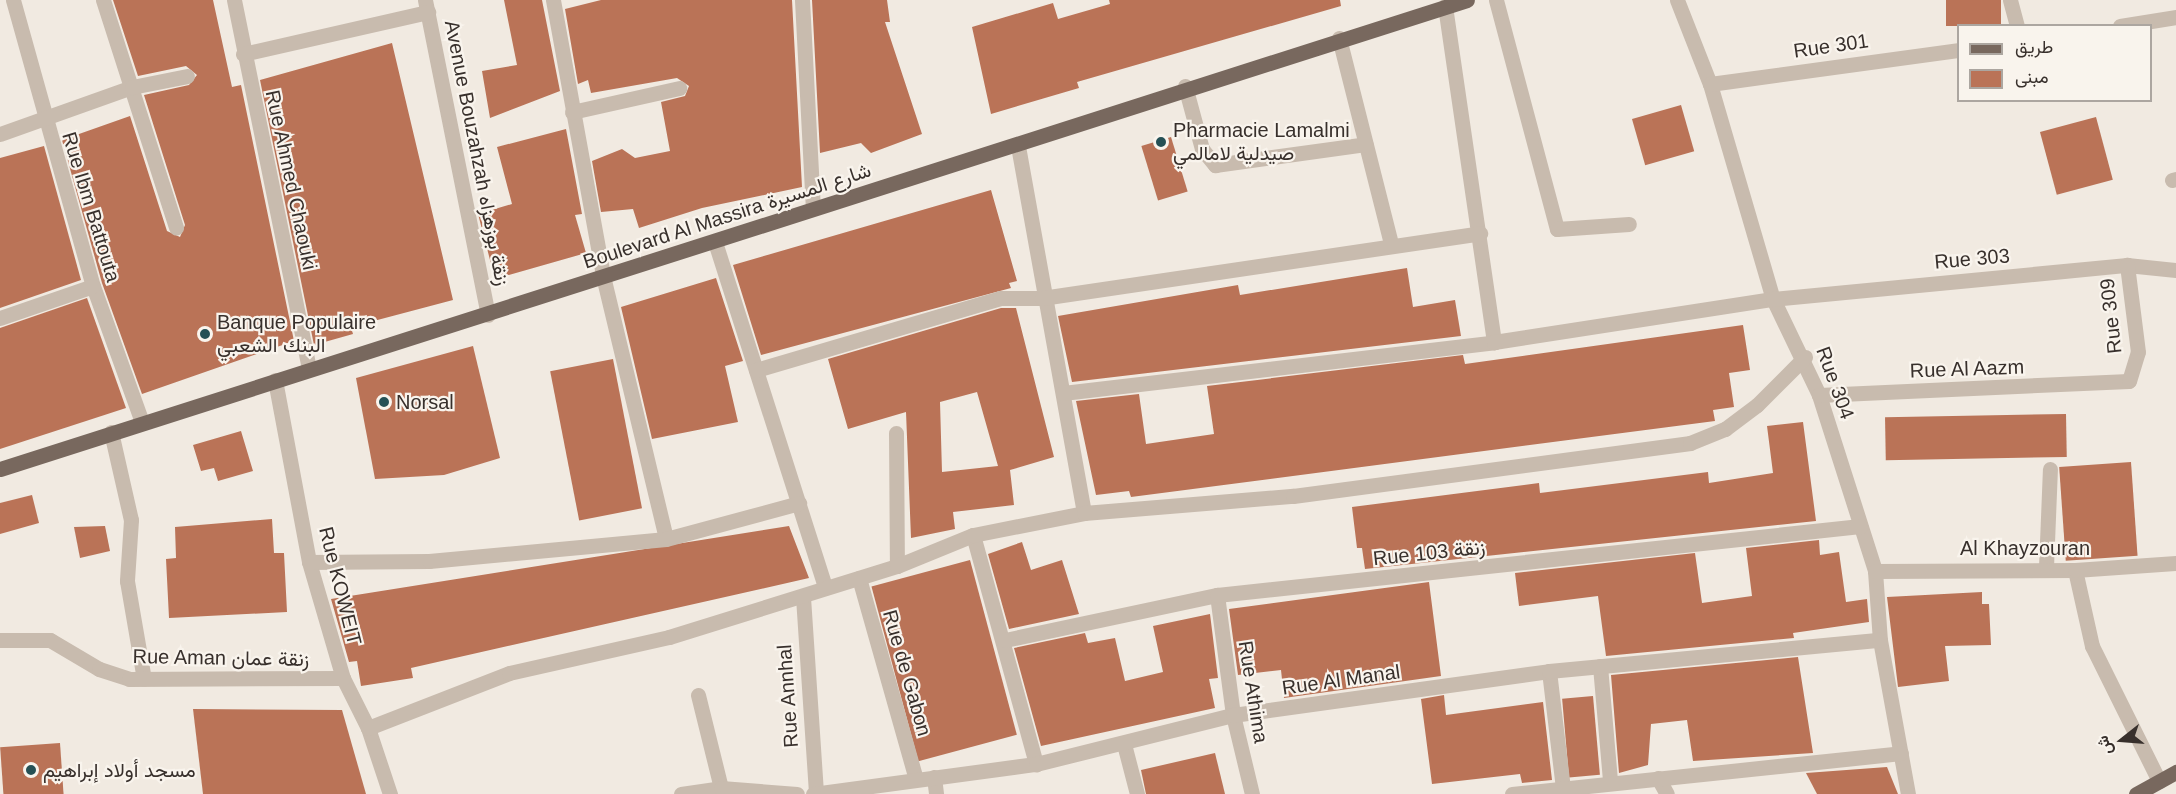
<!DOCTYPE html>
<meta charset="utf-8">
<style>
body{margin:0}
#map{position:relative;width:2176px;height:794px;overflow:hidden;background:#f1eae1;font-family:Arial,Vazirmatn,sans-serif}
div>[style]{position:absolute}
.building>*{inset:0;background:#ba7357;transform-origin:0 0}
.minor>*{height:15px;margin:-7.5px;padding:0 7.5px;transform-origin:7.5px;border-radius:7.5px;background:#c8bbae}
.major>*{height:15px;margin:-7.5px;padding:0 7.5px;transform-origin:7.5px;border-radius:7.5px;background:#78685e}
.dots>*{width:16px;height:16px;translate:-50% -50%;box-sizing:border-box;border:3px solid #f9f4ed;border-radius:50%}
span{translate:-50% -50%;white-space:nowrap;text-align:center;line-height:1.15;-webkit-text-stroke:4.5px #f9f4ed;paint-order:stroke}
.street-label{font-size:20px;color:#38302c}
.poi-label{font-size:20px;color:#38302c}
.left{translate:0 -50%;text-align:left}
.legend{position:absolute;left:1957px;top:24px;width:195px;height:78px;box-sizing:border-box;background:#f9f4ed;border:2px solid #aca6a0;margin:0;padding:8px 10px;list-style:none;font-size:18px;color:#38302c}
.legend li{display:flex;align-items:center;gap:12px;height:30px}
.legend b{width:30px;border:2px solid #aca6a0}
.north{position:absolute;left:2092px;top:710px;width:60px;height:60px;-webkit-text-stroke:4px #f9f4ed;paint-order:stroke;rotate:253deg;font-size:16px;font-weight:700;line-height:24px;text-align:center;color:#38302c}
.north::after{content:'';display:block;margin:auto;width:21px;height:27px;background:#38302c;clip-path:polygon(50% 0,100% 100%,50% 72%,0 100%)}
</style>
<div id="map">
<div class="building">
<i style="clip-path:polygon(113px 0,213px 0,232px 87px,241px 85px,294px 341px,142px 394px,102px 283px,62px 140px,130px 116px,167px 231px,180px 237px,185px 225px,144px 95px,189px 85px,197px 75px,186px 66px,138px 76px)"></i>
<i style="clip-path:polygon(504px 0,542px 0,560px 91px,490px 118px,482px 71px,517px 65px)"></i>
<i style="clip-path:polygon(601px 0,792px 0,802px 187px,702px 208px,639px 228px,633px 209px,601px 212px,592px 161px,622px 149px,635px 158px,670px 151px,661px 102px,685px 96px,689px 86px,677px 78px,591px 93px,588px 80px,578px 84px,565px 9px)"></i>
<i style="clip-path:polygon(812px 0,887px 0,890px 22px,885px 22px,922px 134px,871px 153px,861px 143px,820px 153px)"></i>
<i style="clip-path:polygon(1109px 0,1340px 0,1341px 6px,1077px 82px,1079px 88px,991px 114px,972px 27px,1053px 3px,1058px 19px,1110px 4px)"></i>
<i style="left:1946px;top:0;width:55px;height:26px"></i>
<i style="clip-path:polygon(392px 43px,453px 300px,351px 327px,353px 334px,314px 345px,260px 80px)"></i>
<i style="left:1681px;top:105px;width:48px;height:51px;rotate:74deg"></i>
<i style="left:2096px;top:117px;width:65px;height:58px;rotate:75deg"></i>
<i style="clip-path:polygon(566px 129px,582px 214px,575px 215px,586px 253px,495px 279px,478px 214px,512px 204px,497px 147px)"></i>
<i style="left:1171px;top:137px;width:57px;height:31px;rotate:73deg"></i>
<i style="clip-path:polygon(44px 146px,81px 280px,0 308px,0 158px)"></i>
<i style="clip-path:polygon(991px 190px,1017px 281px,1009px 283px,1011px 288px,761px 355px,733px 265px)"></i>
<i style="clip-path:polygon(1407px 268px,1413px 307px,1455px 300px,1461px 336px,1072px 382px,1058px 316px,1238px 285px,1240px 295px)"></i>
<i style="clip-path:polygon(716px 278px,743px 361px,725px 366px,738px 422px,652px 439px,621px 307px)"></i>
<i style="clip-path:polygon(87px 298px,126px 408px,0 449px,0 328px)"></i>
<i style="clip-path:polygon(evenodd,1001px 308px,1016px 308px,1054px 457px,1010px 470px,1014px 505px,953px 512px,955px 529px,911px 538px,906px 412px,848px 429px,828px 359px,1001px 308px,977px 392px,998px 466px,942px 472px,940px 402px,977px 392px)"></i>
<i style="clip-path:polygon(1743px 325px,1750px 370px,1729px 373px,1734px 407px,1713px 410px,1715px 421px,1131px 497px,1129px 491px,1096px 495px,1076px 401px,1139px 394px,1146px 444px,1214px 434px,1207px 386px,1463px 355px,1465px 364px)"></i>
<i style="clip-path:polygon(473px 346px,500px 458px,444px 475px,375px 479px,356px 378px)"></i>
<i style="left:613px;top:359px;width:152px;height:64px;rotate:79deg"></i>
<i style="left:2066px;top:414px;width:43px;height:181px;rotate:89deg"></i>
<i style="clip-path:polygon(1803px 422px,1816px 521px,1365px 569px,1362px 548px,1357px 548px,1352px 507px,1539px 483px,1540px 493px,1708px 472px,1709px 483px,1773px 473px,1767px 426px)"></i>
<i style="clip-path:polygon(241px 431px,253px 471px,218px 481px,214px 468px,201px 471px,193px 445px)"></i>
<i style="left:2131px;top:462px;width:94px;height:72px;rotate:86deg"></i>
<i style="clip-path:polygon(32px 495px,39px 523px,0 534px,0 503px)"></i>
<i style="clip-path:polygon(272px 519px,274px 553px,284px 553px,287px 612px,169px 618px,166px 559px,176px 558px,175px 527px)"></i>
<i style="clip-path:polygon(105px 526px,110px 551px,80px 558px,74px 527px)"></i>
<i style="clip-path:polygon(789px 526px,809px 578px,411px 668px,413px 678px,361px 686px,357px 661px,349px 662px,331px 599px)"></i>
<i style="clip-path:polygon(1819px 540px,1820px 555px,1839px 552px,1846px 602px,1867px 599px,1869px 622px,1793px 633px,1794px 638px,1606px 656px,1598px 596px,1519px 606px,1515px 573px,1695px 553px,1702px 603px,1752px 596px,1746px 548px)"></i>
<i style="clip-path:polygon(1022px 542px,1031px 570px,1062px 560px,1079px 614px,1009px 629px,988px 554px)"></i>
<i style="left:970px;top:560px;width:181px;height:102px;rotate:75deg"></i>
<i style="clip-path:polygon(1429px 582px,1441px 676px,1284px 698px,1281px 670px,1238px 675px,1229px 609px)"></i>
<i style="clip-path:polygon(1982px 592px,1982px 604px,1989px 604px,1991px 645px,1945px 646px,1949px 681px,1898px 687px,1887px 597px)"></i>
<i style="clip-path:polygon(1210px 614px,1218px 678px,1209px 679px,1215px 708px,1041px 746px,1014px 648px,1085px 633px,1088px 643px,1115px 638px,1125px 681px,1163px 672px,1153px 626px)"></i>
<i style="clip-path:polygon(1798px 657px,1813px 753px,1693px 761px,1687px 720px,1651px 724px,1648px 765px,1619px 773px,1611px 675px)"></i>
<i style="clip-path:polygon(1444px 695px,1446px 715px,1543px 702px,1552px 780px,1522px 783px,1520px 774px,1432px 784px,1421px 699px)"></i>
<i style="left:1593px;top:696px;width:79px;height:31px;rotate:85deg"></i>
<i style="clip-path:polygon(193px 709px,342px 710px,366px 794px,203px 794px)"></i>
<i style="left:60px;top:743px;width:51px;height:60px;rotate:86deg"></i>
<i style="clip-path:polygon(1215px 753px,1225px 794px,1146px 794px,1141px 770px)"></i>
<i style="clip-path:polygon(1887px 767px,1898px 794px,1817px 794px,1806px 773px)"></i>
</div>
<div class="minor">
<i style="left:13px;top:0;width:297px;rotate:74.4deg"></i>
<i style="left:93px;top:286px;width:145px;rotate:70.2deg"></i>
<i style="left:103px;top:0;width:239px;rotate:72.2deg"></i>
<i style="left:234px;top:0;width:376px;rotate:78.5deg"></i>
<i style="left:425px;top:0;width:321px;rotate:78.7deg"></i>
<i style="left:553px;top:0;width:280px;rotate:79.7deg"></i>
<i style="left:603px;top:276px;width:270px;rotate:76.5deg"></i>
<i style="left:802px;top:0;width:208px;rotate:87deg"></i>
<i style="left:1496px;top:0;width:237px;rotate:75.1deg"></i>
<i style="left:1557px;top:229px;width:72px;rotate:-4deg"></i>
<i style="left:1677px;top:0;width:90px;rotate:68.6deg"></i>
<i style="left:1710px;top:84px;width:224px;rotate:73.7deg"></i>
<i style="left:1773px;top:299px;width:106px;rotate:64.4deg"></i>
<i style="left:1819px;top:395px;width:185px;rotate:72.3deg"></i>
<i style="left:1875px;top:571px;width:69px;rotate:85.9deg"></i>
<i style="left:1880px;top:640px;width:157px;rotate:79.7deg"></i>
<i style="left:2010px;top:0;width:27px;rotate:75deg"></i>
<i style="left:1445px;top:6px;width:340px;rotate:81.7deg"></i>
<i style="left:2120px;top:26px;width:57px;rotate:-9.1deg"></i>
<i style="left:1339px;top:38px;width:211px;rotate:75.8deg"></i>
<i style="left:243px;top:54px;width:190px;rotate:-12.8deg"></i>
<i style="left:1710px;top:84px;width:250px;rotate:-7.8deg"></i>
<i style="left:1185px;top:86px;width:65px;rotate:74.9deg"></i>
<i style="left:1202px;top:149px;width:21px;rotate:51deg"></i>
<i style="left:1215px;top:165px;width:152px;rotate:-7.9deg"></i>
<i style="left:572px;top:112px;width:110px;rotate:-12.6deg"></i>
<i style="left:0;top:134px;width:140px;rotate:-19.6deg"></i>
<i style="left:132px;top:87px;width:56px;rotate:-11.3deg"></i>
<i style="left:1018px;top:146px;width:373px;rotate:79.8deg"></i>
<i style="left:2172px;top:180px;width:4px;rotate:-14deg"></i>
<i style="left:715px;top:242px;width:362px;rotate:72.3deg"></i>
<i style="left:0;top:318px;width:98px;rotate:-19deg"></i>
<i style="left:756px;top:370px;width:254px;rotate:-16.4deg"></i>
<i style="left:1000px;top:298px;width:42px"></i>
<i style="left:1042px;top:298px;width:443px;rotate:-8.4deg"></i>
<i style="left:275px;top:380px;width:185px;rotate:79.4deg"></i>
<i style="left:309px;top:562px;width:121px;rotate:73.7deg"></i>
<i style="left:343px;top:678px;width:56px;rotate:63.4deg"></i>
<i style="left:368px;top:728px;width:70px;rotate:71.6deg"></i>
<i style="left:1063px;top:393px;width:434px;rotate:-6.7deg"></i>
<i style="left:1494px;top:342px;width:282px;rotate:-8.8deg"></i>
<i style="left:1773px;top:299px;width:356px;rotate:-5.5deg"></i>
<i style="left:2127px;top:265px;width:49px;rotate:5.8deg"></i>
<i style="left:1819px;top:395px;width:310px;rotate:-2.6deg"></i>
<i style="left:2129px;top:381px;width:30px;rotate:-73deg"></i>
<i style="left:2138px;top:352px;width:88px;rotate:-97.2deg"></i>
<i style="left:111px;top:432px;width:90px;rotate:77.2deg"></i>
<i style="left:131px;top:520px;width:61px;rotate:93.8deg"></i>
<i style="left:127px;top:581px;width:99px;rotate:80.2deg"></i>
<i style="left:896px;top:433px;width:133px;rotate:89.6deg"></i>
<i style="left:973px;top:535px;width:238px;rotate:74.6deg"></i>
<i style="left:309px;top:562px;width:120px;rotate:-0.5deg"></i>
<i style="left:429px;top:561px;width:238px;rotate:-5.3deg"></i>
<i style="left:666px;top:539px;width:138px;rotate:-15.1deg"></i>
<i style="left:2046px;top:567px;width:98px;rotate:-87.7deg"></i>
<i style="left:2075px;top:570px;width:78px;rotate:77.4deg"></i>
<i style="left:2092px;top:646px;width:151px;rotate:63.6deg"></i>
<i style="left:1875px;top:571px;width:200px;rotate:-0.3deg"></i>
<i style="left:2075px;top:570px;width:101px;rotate:-4deg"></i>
<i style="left:859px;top:578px;width:209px;rotate:74.2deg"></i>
<i style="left:1217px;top:595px;width:121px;rotate:82.4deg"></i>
<i style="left:1233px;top:715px;width:81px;rotate:76.5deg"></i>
<i style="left:803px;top:597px;width:196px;rotate:86.2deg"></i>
<i style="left:0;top:640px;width:50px"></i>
<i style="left:50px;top:640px;width:57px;rotate:30.6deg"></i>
<i style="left:99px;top:669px;width:32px;rotate:18deg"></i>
<i style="left:129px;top:679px;width:214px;rotate:-0.3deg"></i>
<i style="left:1005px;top:640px;width:217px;rotate:-12deg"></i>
<i style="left:1217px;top:595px;width:647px;rotate:-6.12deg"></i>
<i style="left:1600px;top:666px;width:115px;rotate:85deg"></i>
<i style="left:1549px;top:671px;width:118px;rotate:83.2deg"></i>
<i style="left:698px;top:695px;width:96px;rotate:76.1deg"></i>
<i style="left:368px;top:728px;width:151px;rotate:-21.3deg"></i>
<i style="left:509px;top:673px;width:164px;rotate:-12.7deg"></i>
<i style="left:669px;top:637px;width:239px;rotate:-17.3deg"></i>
<i style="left:897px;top:566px;width:82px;rotate:-22.2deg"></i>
<i style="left:973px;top:535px;width:113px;rotate:-11.2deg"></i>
<i style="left:1084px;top:513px;width:210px;rotate:-4.7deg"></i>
<i style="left:1293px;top:496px;width:401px;rotate:-7.6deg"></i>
<i style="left:1690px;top:443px;width:38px;rotate:-22deg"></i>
<i style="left:1725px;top:429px;width:40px;rotate:-37deg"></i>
<i style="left:1757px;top:405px;width:68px;rotate:-45deg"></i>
<i style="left:1124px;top:744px;width:52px;rotate:75.4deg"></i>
<i style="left:934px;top:777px;width:17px;rotate:83deg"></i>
<i style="left:1658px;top:778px;width:18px;rotate:61deg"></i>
<i style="left:681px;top:794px;width:40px;rotate:-8.5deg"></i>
<i style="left:721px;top:788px;width:76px;rotate:4.5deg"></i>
<i style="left:813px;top:794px;width:225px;rotate:-7.7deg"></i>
<i style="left:1036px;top:764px;width:203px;rotate:-14deg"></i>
<i style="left:1233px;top:715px;width:319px;rotate:-7.9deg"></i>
<i style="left:1549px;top:671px;width:332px;rotate:-5.4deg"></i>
<i style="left:1512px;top:794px;width:391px;rotate:-6deg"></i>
</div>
<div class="major">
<i style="left:0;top:469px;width:1540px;rotate:-17.73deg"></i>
<i style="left:2136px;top:794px;width:46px;rotate:-28.8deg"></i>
</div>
<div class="dots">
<i style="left:1161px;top:142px;background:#255055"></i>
<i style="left:205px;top:334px;background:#255055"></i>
<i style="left:384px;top:402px;background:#255055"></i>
<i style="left:31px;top:770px;background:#255055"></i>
</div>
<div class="street-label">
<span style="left:1831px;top:46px;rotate:-8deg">Rue 301</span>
<span style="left:477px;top:153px;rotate:79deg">Avenue Bouzahzah زنقة بوزهزاه</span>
<span style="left:291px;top:180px;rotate:78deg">Rue Ahmed Chaouki</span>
<span style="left:91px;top:207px;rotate:73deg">Rue Ibm Battouta</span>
<span style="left:727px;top:216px;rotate:-18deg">Boulevard Al Massira شارع المسيرة</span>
<span style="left:1972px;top:259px;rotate:-5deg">Rue 303</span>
<span style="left:2111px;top:316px;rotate:-96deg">Rue 309</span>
<span style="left:1967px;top:369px;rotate:-2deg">Rue Al Aazm</span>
<span style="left:1835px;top:383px;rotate:70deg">Rue 304</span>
<span style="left:2025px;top:548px">Al Khayzouran</span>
<span style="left:1429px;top:553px;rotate:-6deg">Rue 103 زنقة</span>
<span style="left:340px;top:586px;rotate:76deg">Rue KOWEIT</span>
<span style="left:221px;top:658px;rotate:1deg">Rue Aman زنقة عمان</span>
<span style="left:907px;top:673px;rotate:74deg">Rue de Gabon</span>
<span style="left:1341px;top:680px;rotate:-8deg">Rue Al Manal</span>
<span style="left:1253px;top:692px;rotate:81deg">Rue Athima</span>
<span style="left:788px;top:696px;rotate:-94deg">Rue Annhal</span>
</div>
<div class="poi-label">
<span class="left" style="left:1173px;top:142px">Pharmacie Lamalmi<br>صيدلية لامالمي</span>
<span class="left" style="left:217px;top:334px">Banque Populaire<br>البنك الشعبي</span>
<span class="left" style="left:396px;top:402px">Norsal</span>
<span class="left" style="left:43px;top:770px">مسجد أولاد إبراهيم</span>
</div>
<ul class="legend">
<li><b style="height:8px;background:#78685e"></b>طريق</li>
<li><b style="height:16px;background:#ba7357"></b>مبنى</li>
</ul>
<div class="north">ش</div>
</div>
